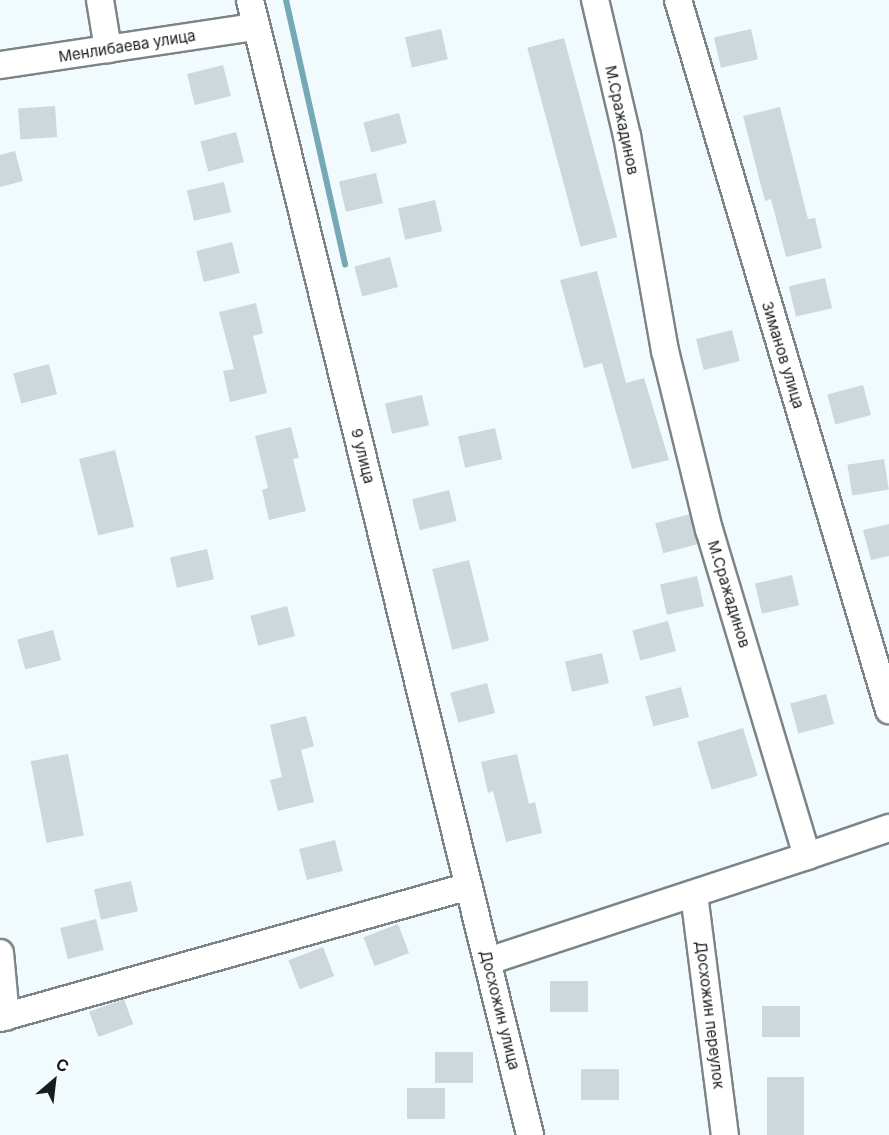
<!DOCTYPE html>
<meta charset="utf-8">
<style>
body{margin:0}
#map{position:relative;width:889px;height:1135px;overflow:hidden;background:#f1fbfe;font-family:Inter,sans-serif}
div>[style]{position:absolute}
.stream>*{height:6px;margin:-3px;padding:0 3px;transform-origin:3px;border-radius:3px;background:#77a8b6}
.building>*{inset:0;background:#ced7da;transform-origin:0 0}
.roads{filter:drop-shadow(2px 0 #7c8487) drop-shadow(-2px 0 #7c8487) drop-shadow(0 2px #7c8487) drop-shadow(0 -2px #7c8487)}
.minor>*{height:26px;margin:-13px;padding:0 13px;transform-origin:13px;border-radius:13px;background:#fff}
span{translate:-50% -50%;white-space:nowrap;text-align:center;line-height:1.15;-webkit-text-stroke:6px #fff;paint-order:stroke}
.street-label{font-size:15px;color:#1a1d1e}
.north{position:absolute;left:24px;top:1051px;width:60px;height:60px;-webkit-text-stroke:4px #fff;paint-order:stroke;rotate:28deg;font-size:16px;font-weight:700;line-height:24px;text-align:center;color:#1a1d1e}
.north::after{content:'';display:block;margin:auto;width:21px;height:27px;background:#1a1d1e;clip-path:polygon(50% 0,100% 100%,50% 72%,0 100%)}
</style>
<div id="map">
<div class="stream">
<i style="left:286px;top:0;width:271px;rotate:77.4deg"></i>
</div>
<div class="building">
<i style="left:441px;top:29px;width:31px;height:37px;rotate:77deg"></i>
<i style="left:751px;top:29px;width:31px;height:38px;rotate:77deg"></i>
<i style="left:564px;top:38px;width:206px;height:38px;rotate:75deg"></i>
<i style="left:223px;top:65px;width:32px;height:37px;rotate:76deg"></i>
<i style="left:55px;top:106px;width:31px;height:37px;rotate:86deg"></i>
<i style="clip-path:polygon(780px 107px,808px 219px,815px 218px,822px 248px,786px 257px,771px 199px,765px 201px,743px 116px)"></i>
<i style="left:399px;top:113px;width:31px;height:37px;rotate:75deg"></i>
<i style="left:236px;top:132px;width:31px;height:37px;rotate:75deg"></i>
<i style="clip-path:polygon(15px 151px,23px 181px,0 187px,0 155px)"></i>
<i style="left:376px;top:173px;width:31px;height:38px;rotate:77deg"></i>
<i style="left:224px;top:182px;width:31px;height:38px;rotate:77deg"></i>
<i style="left:435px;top:200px;width:32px;height:38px;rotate:77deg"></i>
<i style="left:232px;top:242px;width:32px;height:37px;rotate:76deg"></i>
<i style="left:390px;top:257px;width:31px;height:37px;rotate:75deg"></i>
<i style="clip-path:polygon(597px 271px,626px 383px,644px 378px,669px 460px,632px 469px,602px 363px,584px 368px,560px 280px)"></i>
<i style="left:825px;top:278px;width:31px;height:37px;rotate:77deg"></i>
<i style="clip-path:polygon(256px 303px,263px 333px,253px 336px,267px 393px,230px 402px,223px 371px,234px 369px,219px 312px)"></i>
<i style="left:732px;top:330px;width:32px;height:37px;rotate:76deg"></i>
<i style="left:49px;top:364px;width:31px;height:37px;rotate:75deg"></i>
<i style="left:863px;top:385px;width:31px;height:37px;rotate:75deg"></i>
<i style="left:422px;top:395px;width:31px;height:38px;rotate:77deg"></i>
<i style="clip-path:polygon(291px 427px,299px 458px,293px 459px,306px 511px,269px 520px,262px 490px,268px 488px,255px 436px)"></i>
<i style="left:495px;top:428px;width:32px;height:38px;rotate:77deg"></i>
<i style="left:115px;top:450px;width:79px;height:37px;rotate:76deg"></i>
<i style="left:884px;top:459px;width:31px;height:37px;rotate:81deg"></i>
<i style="left:449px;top:490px;width:32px;height:38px;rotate:76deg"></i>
<i style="left:690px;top:514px;width:31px;height:36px;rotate:75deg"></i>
<i style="clip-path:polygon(889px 524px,889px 556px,871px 560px,863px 530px)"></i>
<i style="left:207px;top:549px;width:31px;height:38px;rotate:77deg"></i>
<i style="left:469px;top:560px;width:83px;height:38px;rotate:76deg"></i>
<i style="left:792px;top:575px;width:31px;height:38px;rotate:77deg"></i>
<i style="left:697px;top:576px;width:31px;height:38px;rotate:77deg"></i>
<i style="left:287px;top:606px;width:31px;height:38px;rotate:75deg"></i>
<i style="left:668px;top:621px;width:31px;height:37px;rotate:75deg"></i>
<i style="left:53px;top:630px;width:31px;height:37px;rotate:75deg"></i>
<i style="left:602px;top:653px;width:31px;height:38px;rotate:77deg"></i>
<i style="left:487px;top:683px;width:31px;height:38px;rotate:75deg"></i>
<i style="left:681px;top:687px;width:31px;height:37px;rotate:75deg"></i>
<i style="left:826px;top:694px;width:31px;height:37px;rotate:75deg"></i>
<i style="clip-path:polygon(306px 716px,314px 746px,301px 750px,314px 802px,278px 811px,270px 780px,282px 777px,270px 725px)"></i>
<i style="left:743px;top:728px;width:50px;height:48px;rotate:73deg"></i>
<i style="left:68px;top:754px;width:83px;height:38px;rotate:79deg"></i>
<i style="clip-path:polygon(517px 754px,529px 804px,535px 802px,542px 833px,506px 842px,493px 791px,488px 793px,481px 762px)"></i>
<i style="left:335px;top:840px;width:32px;height:37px;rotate:76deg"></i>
<i style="left:131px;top:881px;width:31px;height:38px;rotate:77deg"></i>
<i style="left:96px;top:919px;width:32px;height:37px;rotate:76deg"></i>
<i style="left:398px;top:924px;width:31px;height:37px;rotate:69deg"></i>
<i style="left:323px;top:947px;width:31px;height:37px;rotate:69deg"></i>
<i style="left:550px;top:981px;width:38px;height:31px"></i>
<i style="left:124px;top:999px;width:27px;height:37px;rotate:70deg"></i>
<i style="left:762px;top:1006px;width:38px;height:31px"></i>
<i style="left:435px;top:1052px;width:38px;height:31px"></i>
<i style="left:581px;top:1069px;width:38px;height:31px"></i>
<i style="left:767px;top:1077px;width:37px;height:58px"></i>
<i style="left:407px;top:1088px;width:38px;height:31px"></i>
</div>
<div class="roads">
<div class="minor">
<i style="left:100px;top:0;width:50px;rotate:80.7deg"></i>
<i style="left:250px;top:0;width:1169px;rotate:76.14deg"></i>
<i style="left:678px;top:0;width:741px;rotate:73.45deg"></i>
<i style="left:0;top:65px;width:258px;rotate:-8.5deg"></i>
<i style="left:807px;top:856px;width:87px;rotate:-18.9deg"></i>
<i style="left:694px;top:894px;width:243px;rotate:82.7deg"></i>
<i style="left:0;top:953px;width:64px;rotate:84.6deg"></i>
<i style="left:488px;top:961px;width:336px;rotate:-18.2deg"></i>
<i style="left:807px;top:856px;width:340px;rotate:-106.7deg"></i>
<i style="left:709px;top:530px;width:184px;rotate:-103.8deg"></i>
<i style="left:665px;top:351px;width:218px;rotate:-100deg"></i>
<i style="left:627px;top:136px;width:140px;rotate:-103.2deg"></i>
<i style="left:0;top:1018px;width:487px;rotate:-15.7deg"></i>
</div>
</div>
<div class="street-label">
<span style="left:127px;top:46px;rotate:-9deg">Менлибаева улица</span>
<span style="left:622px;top:120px;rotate:78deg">М.Сражадинов</span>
<span style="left:783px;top:355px;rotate:73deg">Зиманов улица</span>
<span style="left:363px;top:456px;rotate:76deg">9 улица</span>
<span style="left:729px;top:594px;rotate:73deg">М.Сражадинов</span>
<span style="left:500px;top:1010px;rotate:76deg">Досхожин улица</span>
<span style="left:710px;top:1015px;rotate:83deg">Досхожин переулок</span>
</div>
<div class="north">С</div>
</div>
